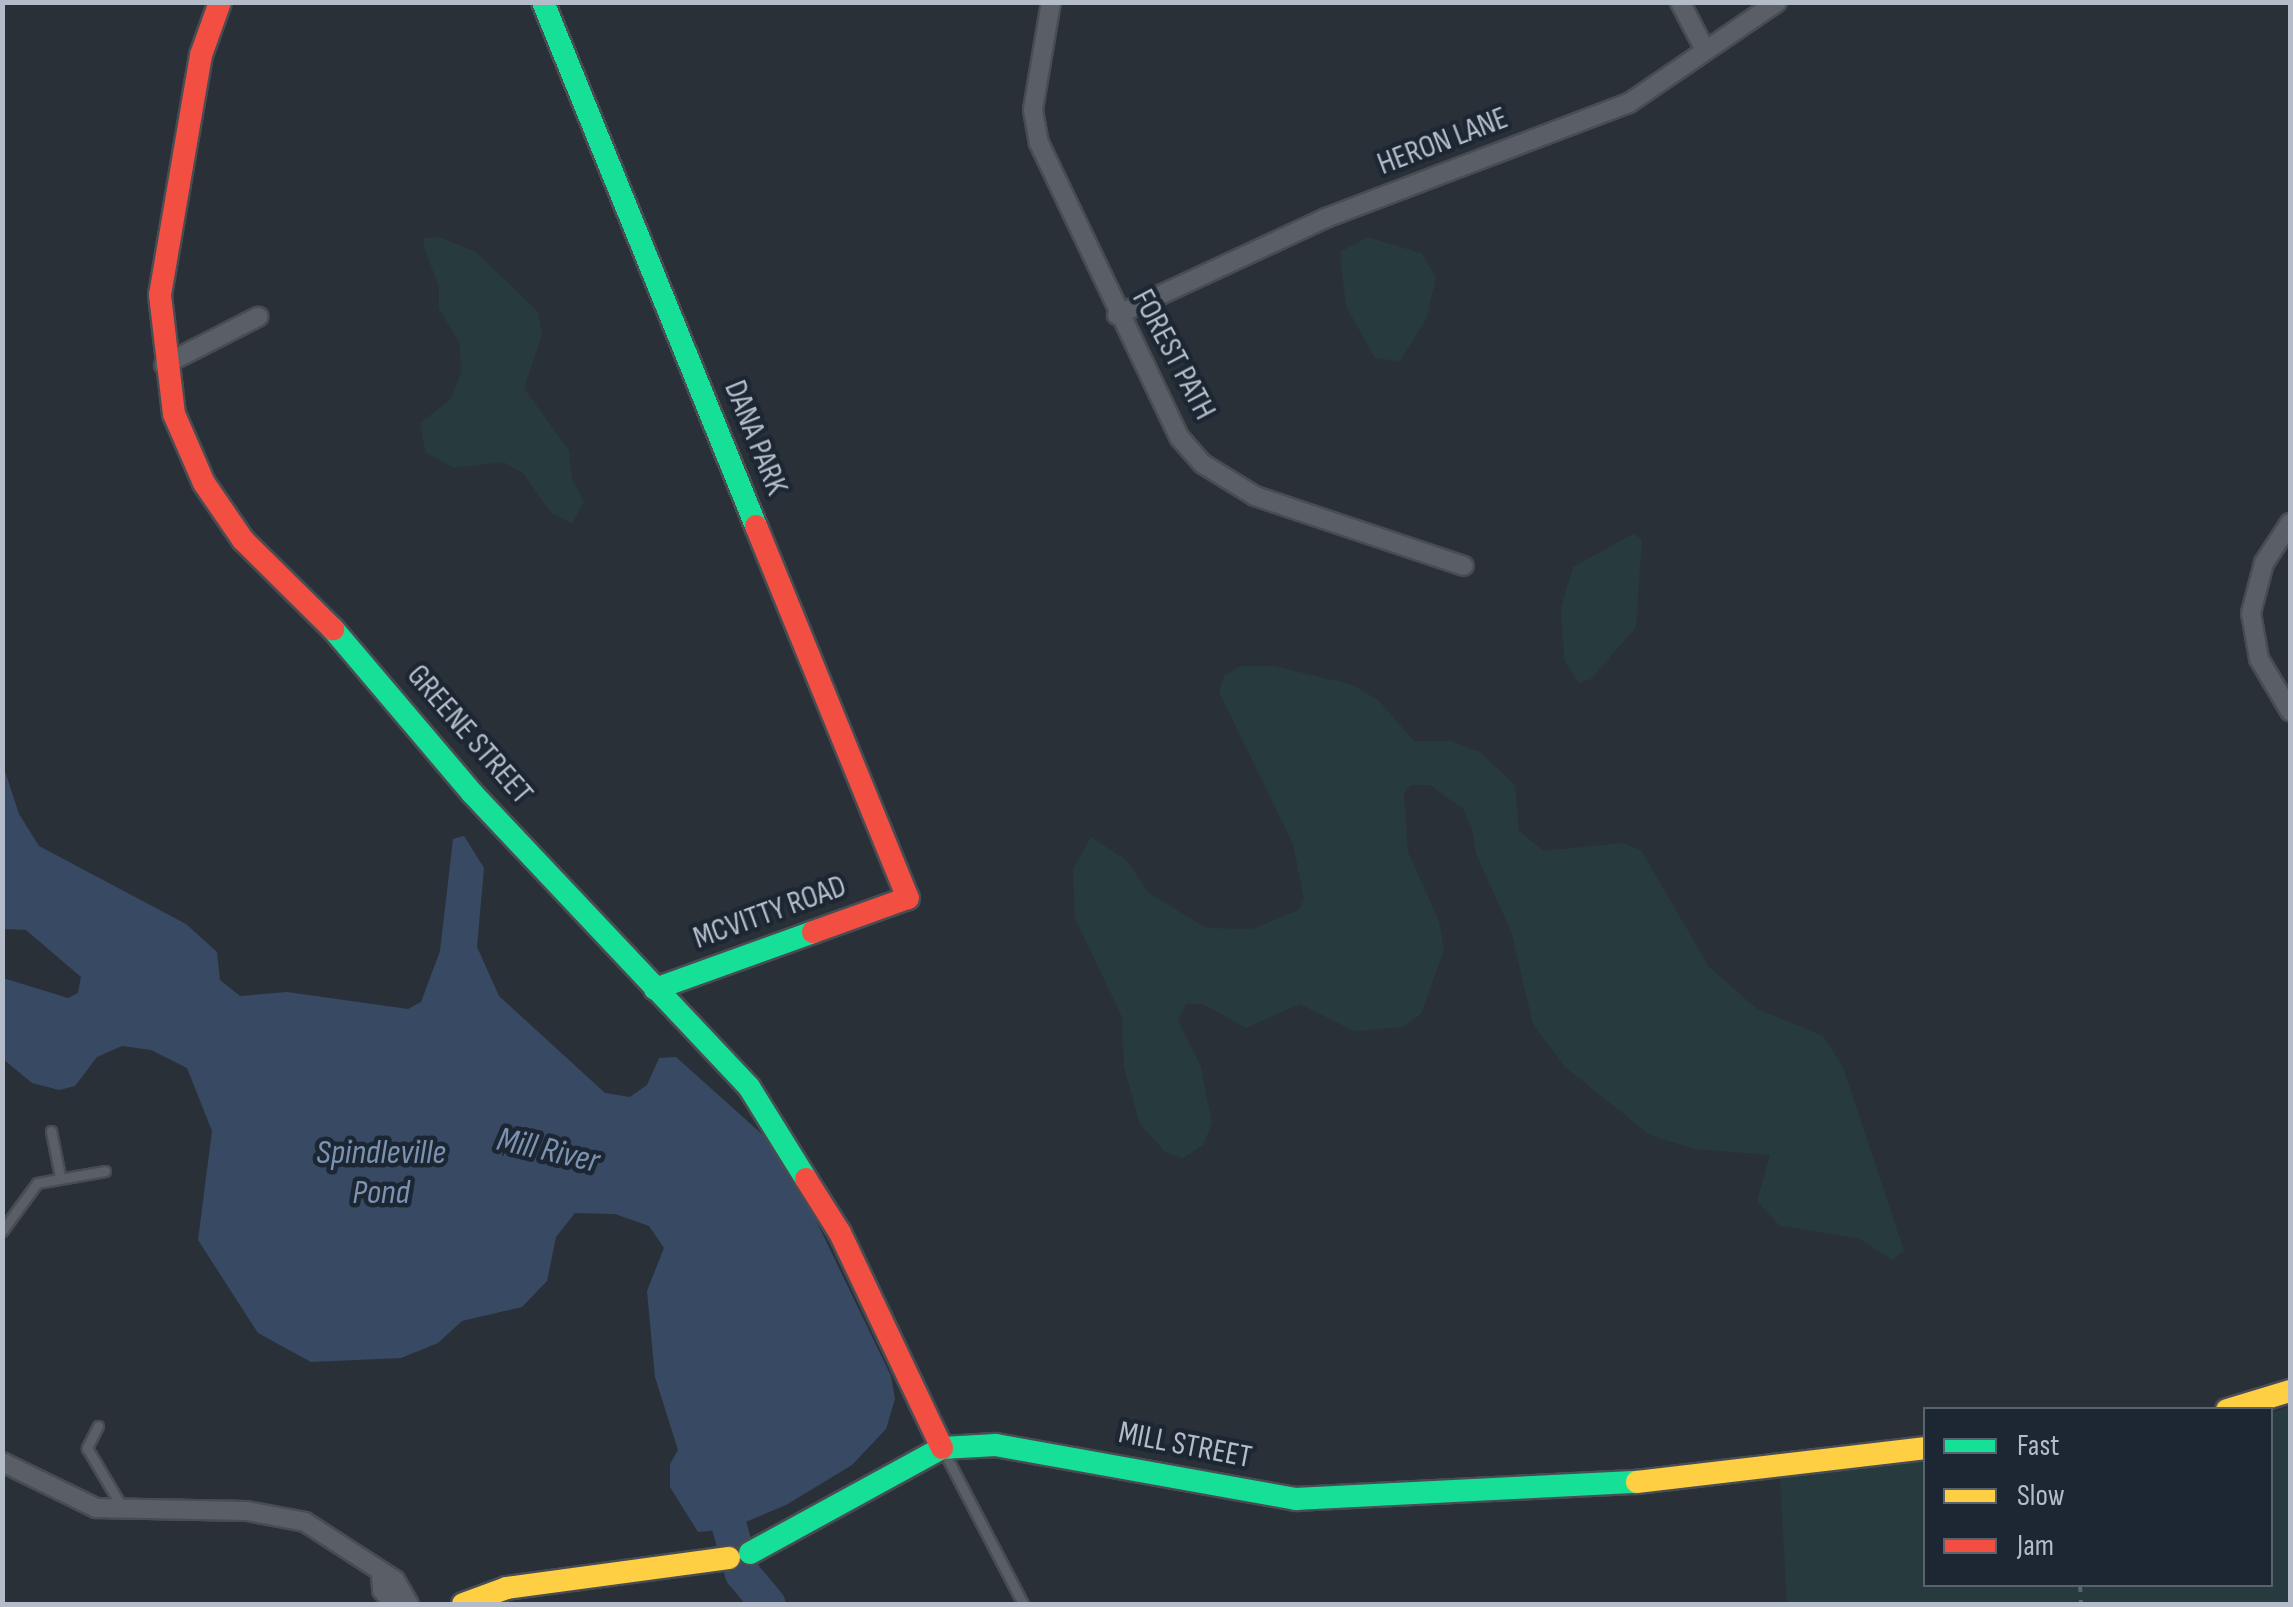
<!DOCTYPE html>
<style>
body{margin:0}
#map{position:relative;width:2293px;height:1607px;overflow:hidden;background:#2a3038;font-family:"Sofia Sans Condensed",sans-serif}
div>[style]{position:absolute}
.green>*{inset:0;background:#273a3e}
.water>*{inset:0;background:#384963}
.river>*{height:35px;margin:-17.5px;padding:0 17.5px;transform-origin:17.5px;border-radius:17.5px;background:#384963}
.path>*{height:4px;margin-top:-2px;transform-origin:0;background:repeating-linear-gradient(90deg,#5d636a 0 8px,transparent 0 16px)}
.roads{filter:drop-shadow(2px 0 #484c53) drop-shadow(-2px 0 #484c53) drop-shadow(0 2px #484c53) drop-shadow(0 -2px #484c53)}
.lane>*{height:9px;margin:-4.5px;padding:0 4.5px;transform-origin:4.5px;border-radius:4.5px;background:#5a5e66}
.street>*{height:18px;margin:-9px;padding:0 9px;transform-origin:9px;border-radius:9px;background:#5a5e66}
.fast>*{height:22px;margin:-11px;padding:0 11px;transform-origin:11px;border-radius:11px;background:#16e098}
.slow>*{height:22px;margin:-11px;padding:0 11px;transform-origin:11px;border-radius:11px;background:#ffcf43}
.jam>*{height:22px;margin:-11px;padding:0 11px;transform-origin:11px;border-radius:11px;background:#f24e42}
span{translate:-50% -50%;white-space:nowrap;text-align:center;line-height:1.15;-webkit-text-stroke:9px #1d2633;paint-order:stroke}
.street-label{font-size:32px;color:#b4bcc9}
.water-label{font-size:35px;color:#7c92b1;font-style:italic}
.frame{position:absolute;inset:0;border:5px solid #b4bcc9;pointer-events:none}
.legend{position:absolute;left:1923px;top:1407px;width:350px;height:180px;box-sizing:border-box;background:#1d2633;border:2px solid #59626f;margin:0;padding:12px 18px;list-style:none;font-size:30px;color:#b4bcc9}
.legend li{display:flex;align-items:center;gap:20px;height:50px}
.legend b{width:50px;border:2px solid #59626f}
</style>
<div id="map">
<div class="green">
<i style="clip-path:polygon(439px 237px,476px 252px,538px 312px,542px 335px,524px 388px,569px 451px,572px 479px,584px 502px,572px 523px,551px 513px,523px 473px,503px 462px,454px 468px,425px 452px,420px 423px,450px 400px,461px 373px,460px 343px,439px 309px,439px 287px,424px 247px,423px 238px)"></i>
<i style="clip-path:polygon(1367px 237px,1421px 253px,1436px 277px,1427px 318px,1399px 362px,1374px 357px,1346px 306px,1340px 252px)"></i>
<i style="clip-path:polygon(1633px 534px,1642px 539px,1636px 627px,1591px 679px,1579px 683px,1564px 660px,1561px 607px,1573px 567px)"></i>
<i style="clip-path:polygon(1240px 666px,1274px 666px,1353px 685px,1378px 700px,1414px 741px,1451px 741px,1480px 752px,1515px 785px,1519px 831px,1544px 851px,1623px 843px,1641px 850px,1709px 967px,1757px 1009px,1823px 1036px,1843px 1067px,1904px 1251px,1892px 1260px,1858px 1238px,1780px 1226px,1757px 1201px,1770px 1155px,1694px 1149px,1650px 1135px,1565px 1067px,1533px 1024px,1511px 931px,1477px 856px,1471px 826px,1463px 809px,1430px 785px,1411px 785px,1404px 793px,1408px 852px,1439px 921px,1444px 950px,1421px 1014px,1402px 1027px,1354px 1031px,1300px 1004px,1246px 1028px,1203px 1004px,1186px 1004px,1178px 1020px,1201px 1067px,1212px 1123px,1203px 1145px,1183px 1158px,1165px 1152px,1140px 1124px,1124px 1067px,1122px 1017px,1075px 918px,1073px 869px,1091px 837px,1126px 860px,1149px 893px,1206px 928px,1252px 929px,1299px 910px,1304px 899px,1293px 844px,1219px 692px,1224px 676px)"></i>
<i style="clip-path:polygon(2290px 1406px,2290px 1604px,1787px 1604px,1780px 1478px,1925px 1459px,1926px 1584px,2270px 1584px,2271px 1413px)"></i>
</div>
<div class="water">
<i style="clip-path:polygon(2px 762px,19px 814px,39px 846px,186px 924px,217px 952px,220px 980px,240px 996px,287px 992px,408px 1009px,421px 1002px,440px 951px,453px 839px,464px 836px,484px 868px,477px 947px,499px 996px,605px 1093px,630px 1097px,647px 1085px,659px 1058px,676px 1057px,784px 1154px,891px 1376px,895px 1399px,886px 1429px,852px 1465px,786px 1505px,729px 1529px,698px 1532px,670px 1487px,670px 1464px,678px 1450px,655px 1377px,647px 1291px,664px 1248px,649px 1226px,615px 1214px,575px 1213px,556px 1237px,547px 1281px,522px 1307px,462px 1321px,438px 1343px,401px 1358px,311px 1362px,258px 1333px,198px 1240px,212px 1131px,187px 1068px,151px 1050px,122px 1046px,97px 1057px,75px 1086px,59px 1090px,32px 1083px,3px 1059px,3px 978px,68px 998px,78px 993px,81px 977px,26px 930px,3px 929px)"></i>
</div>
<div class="river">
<i style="left:717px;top:1483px;width:93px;rotate:74.5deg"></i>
<i style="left:742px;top:1573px;width:40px;rotate:50deg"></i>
</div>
<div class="path">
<i style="left:2080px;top:1584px;width:20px;rotate:87deg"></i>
<i style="left:2134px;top:1584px;width:47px"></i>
</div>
<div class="roads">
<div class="lane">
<i style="left:51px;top:1131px;width:46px;rotate:78.7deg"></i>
<i style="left:2px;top:1231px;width:59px;rotate:-53.9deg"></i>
<i style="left:37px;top:1183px;width:69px;rotate:-10deg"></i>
<i style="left:98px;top:1426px;width:25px;rotate:117deg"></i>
<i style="left:87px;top:1448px;width:69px;rotate:59.3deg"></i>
<i style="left:943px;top:1450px;width:174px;rotate:62.5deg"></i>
</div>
<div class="street">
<i style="left:1051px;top:2px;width:109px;rotate:99.5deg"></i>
<i style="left:1033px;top:110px;width:34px;rotate:80deg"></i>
<i style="left:1039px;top:143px;width:327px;rotate:64.5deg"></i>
<i style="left:1180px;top:438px;width:35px;rotate:49deg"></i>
<i style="left:1203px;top:464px;width:61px;rotate:31.6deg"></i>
<i style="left:1255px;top:496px;width:220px;rotate:18.5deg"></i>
<i style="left:1680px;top:2px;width:52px;rotate:62.4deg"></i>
<i style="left:1117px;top:315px;width:230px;rotate:-24.9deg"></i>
<i style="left:1326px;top:218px;width:324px;rotate:-20.8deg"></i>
<i style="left:1629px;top:103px;width:179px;rotate:-34.3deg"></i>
<i style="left:164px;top:365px;width:106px;rotate:-27.1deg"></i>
<i style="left:2290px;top:523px;width:48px;rotate:123deg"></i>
<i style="left:2264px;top:563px;width:52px;rotate:104.6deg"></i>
<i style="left:2251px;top:613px;width:47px;rotate:80.1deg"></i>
<i style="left:2259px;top:659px;width:61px;rotate:59.2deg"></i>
<i style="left:2px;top:1462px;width:105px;rotate:26.1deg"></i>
<i style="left:96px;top:1508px;width:151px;rotate:1.1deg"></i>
<i style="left:247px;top:1511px;width:59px;rotate:10.7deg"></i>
<i style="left:305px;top:1522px;width:107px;rotate:32.8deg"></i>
<i style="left:395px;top:1580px;width:28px;rotate:60deg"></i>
<i style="left:381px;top:1574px;width:16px;rotate:86deg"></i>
<i style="left:382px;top:1590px;width:18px;rotate:49deg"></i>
</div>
<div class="fast">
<i style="left:543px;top:2px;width:566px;rotate:67.88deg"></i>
<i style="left:333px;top:629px;width:215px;rotate:49.7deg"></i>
<i style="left:472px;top:793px;width:404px;rotate:46.7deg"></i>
<i style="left:749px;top:1087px;width:108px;rotate:58.2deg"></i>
<i style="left:655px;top:989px;width:168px;rotate:-19.8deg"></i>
<i style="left:750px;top:1553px;width:219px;rotate:-28.7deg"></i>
<i style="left:942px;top:1448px;width:54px;rotate:-3.2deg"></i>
<i style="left:996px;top:1445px;width:305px;rotate:10.2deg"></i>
<i style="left:1296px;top:1499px;width:341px;rotate:-2.9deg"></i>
</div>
<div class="slow">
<i style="left:2227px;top:1410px;width:66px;rotate:-16.8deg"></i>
<i style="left:1637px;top:1482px;width:291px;rotate:-6.7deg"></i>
<i style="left:463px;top:1604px;width:47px;rotate:-20deg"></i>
<i style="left:507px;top:1588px;width:224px;rotate:-7.7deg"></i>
</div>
<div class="jam">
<i style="left:220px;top:2px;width:56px;rotate:109.7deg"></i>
<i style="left:201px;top:55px;width:243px;rotate:99.7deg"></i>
<i style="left:160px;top:295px;width:120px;rotate:83.3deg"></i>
<i style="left:174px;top:414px;width:75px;rotate:66.5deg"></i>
<i style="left:204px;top:483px;width:69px;rotate:55.6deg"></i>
<i style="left:243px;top:540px;width:127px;rotate:44.7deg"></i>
<i style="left:756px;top:526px;width:402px;rotate:67.8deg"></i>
<i style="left:908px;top:898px;width:101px;rotate:160.3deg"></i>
<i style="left:806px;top:1179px;width:64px;rotate:57.8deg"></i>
<i style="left:840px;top:1233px;width:238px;rotate:64.6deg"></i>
</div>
</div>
<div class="street-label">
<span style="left:1443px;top:142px;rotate:-21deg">HERON LANE</span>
<span style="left:1173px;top:355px;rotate:62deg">FOREST PATH</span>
<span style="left:755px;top:438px;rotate:68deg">DANA PARK</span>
<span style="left:469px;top:735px;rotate:49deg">GREENE STREET</span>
<span style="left:770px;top:913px;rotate:-20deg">MCVITTY ROAD</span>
<span style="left:1185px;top:1446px;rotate:11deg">MILL STREET</span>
</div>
<div class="water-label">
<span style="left:548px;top:1151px;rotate:13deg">Mill River</span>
<span style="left:381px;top:1173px">Spindleville<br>Pond</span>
</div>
<div class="frame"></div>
<ul class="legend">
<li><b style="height:12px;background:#16e098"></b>Fast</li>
<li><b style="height:12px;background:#ffcf43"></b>Slow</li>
<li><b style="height:12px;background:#f24e42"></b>Jam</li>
</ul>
</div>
